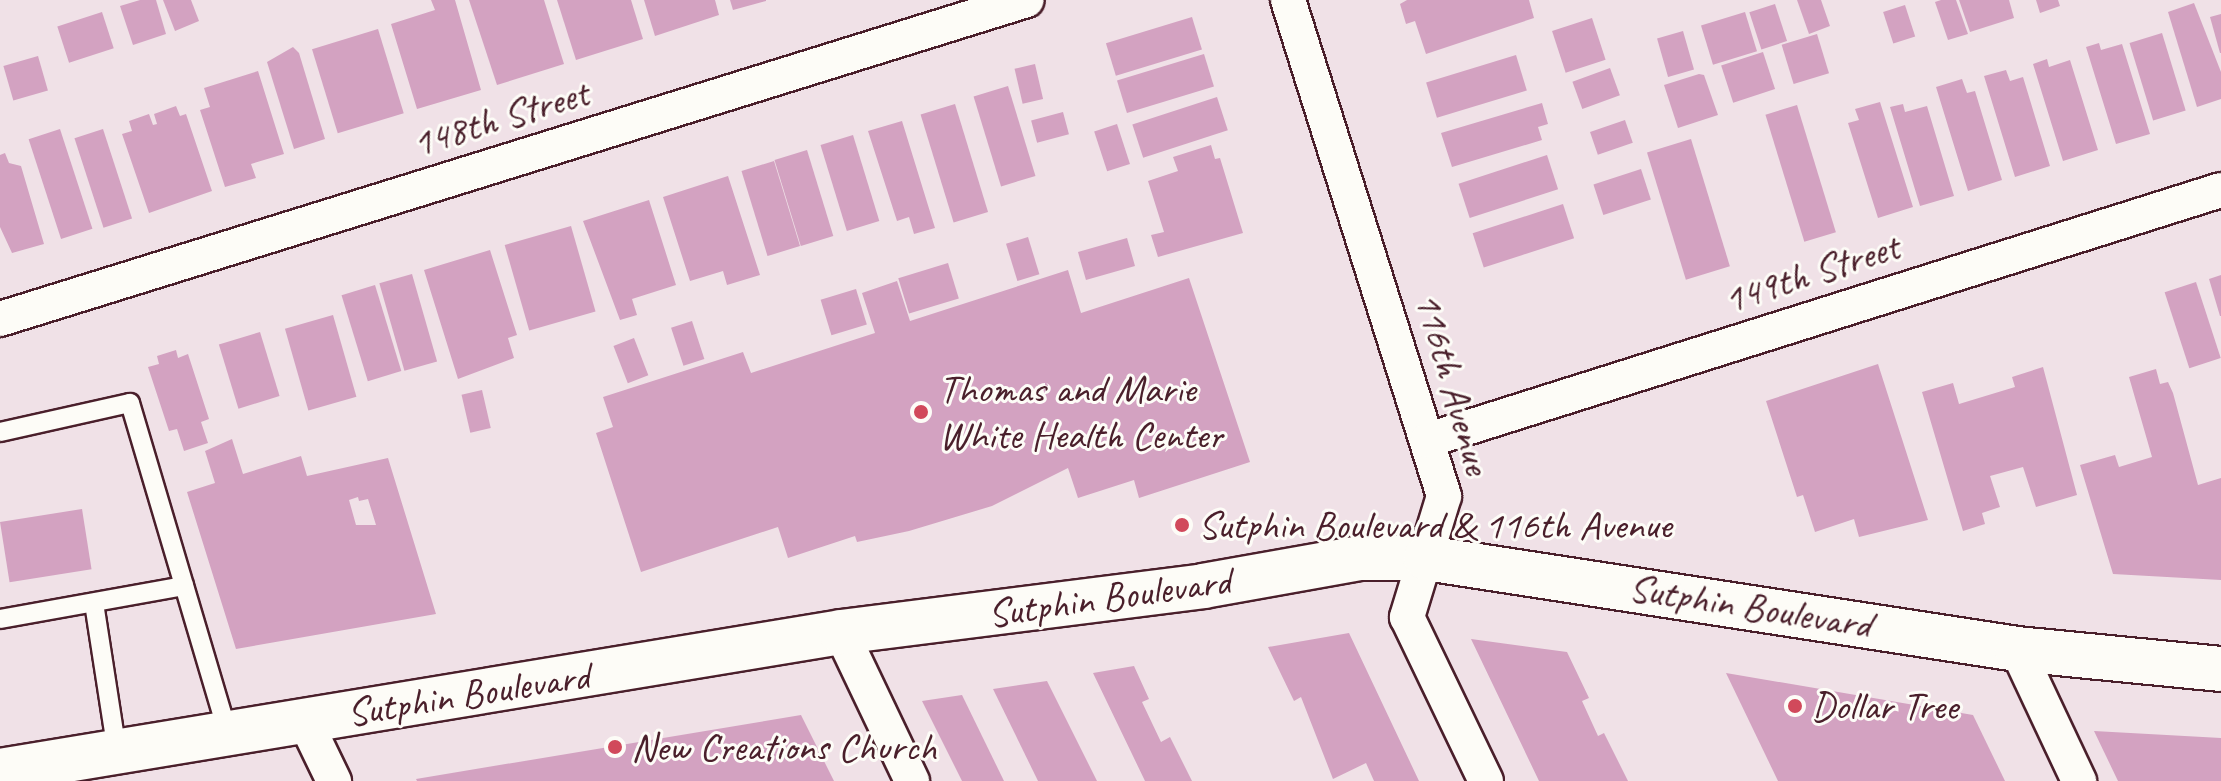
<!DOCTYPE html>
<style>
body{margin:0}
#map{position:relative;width:2221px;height:781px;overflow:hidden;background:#f0e1e7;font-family:Caveat,sans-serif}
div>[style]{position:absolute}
.building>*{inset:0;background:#d3a2c1;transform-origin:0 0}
.roads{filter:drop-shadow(2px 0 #4a1f2b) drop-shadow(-2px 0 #4a1f2b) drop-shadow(0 2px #4a1f2b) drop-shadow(0 -2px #4a1f2b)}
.service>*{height:18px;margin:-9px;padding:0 9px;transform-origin:9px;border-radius:9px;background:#fdfcf7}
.minor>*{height:34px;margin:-17px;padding:0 17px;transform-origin:17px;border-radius:17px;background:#fdfcf7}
.secondary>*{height:44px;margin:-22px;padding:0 22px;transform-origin:22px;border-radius:22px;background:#fdfcf7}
.dots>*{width:22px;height:22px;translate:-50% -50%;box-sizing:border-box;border:4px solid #fdfcf7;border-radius:50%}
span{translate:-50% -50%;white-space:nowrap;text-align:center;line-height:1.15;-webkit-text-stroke:6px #fdfcf7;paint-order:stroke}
.street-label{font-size:40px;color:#4a1f2b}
.poi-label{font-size:40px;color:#4a1f2b}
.left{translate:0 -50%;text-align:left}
</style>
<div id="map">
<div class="building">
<i style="clip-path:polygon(140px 0,156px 0,166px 34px,133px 45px,120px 6px)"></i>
<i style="clip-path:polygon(163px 0,191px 0,199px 21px,175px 31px)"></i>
<i style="clip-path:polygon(431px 0,455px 0,481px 90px,417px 109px,391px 24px,435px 10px)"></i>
<i style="clip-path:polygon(469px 0,544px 0,564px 64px,497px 85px)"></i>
<i style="clip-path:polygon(557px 0,631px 0,643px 39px,576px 60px)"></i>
<i style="clip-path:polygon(644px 0,715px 0,719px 15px,655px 36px)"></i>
<i style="clip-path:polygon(730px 0,766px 0,766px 1px,733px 10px)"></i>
<i style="clip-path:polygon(1407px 0,1529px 0,1534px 18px,1426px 54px,1415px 21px,1406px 24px,1400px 4px)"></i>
<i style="clip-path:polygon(1797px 0,1821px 0,1830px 26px,1809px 34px)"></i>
<i style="clip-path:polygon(1941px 0,1956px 0,1968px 34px,1948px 40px,1935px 2px)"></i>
<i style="clip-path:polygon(1959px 0,2009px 0,2014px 18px,1970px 32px)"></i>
<i style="clip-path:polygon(2036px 0,2058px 0,2060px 6px,2040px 13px)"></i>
<i style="clip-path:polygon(2194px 3px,2221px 72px,2221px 99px,2197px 107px,2168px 12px)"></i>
<i style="left:1775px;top:4px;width:39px;height:27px;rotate:72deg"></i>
<i style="left:1905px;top:5px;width:33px;height:23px;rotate:72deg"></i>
<i style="left:102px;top:12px;width:38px;height:47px;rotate:72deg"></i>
<i style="left:1745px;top:12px;width:41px;height:46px;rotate:73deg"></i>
<i style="clip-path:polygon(2221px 14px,2221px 53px,2220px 53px,2210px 17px)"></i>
<i style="left:1192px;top:17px;width:34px;height:90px;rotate:73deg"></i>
<i style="left:1592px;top:18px;width:44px;height:42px;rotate:72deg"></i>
<i style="left:378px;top:29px;width:88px;height:69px;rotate:73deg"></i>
<i style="left:1683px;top:31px;width:40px;height:27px;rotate:74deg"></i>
<i style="left:2162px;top:33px;width:81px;height:34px;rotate:73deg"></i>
<i style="left:1817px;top:34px;width:41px;height:37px;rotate:73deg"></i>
<i style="clip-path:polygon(2099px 43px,2101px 50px,2122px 44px,2150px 134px,2116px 144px,2086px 47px)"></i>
<i style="clip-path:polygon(293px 47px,299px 53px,325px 139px,294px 149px,267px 62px)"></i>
<i style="left:1763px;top:52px;width:39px;height:44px;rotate:72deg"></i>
<i style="left:1204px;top:54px;width:34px;height:91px;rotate:73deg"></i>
<i style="left:1516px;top:55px;width:37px;height:94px;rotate:73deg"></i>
<i style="left:38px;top:56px;width:36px;height:36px;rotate:74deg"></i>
<i style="clip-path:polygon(2047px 59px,2049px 67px,2070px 60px,2098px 150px,2063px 161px,2033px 64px)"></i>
<i style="left:1035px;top:64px;width:36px;height:21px;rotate:77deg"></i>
<i style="left:1610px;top:68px;width:29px;height:40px;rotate:70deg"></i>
<i style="clip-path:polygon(2006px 70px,2010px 81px,2023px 77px,2050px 166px,2015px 177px,1984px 76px)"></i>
<i style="clip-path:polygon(258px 71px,284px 154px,251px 164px,256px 178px,225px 187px,200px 110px,210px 107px,204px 88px)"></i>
<i style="clip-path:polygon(1699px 74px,1704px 75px,1718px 115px,1678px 128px,1664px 85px)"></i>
<i style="clip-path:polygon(1962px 79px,1967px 93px,1975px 91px,2002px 180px,1968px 191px,1936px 87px)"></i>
<i style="left:1008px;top:86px;width:94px;height:36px;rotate:73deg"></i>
<i style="left:1217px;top:97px;width:35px;height:89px;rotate:72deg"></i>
<i style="clip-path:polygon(1880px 102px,1913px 207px,1878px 218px,1848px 123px,1859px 120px,1855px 109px)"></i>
<i style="clip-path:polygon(1542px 103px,1548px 124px,1538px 127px,1542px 140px,1452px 167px,1441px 133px)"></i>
<i style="left:955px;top:104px;width:113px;height:36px;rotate:73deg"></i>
<i style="clip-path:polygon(1903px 104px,1905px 112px,1927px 106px,1954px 196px,1920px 206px,1890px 107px)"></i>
<i style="left:1797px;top:105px;width:133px;height:33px;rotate:73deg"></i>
<i style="clip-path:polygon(176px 106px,180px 116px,186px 114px,212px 191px,149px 213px,122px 134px,132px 131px,129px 121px,149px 114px,153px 125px,157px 124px,154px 114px)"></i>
<i style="left:1063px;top:112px;width:23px;height:33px;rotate:75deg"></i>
<i style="left:1625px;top:120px;width:24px;height:37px;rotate:71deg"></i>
<i style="clip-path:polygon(902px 121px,935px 228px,914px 234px,909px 217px,897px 221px,868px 131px)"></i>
<i style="left:1117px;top:124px;width:42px;height:24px;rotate:72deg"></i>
<i style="left:60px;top:129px;width:105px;height:33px;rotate:72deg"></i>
<i style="left:103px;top:129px;width:94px;height:30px;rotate:72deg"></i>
<i style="left:853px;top:135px;width:90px;height:34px;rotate:73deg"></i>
<i style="left:1691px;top:139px;width:133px;height:46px;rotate:73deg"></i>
<i style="clip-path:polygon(1211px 145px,1215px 159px,1220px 158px,1243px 233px,1158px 257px,1151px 235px,1164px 232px,1148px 181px,1178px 171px,1173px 157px)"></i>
<i style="left:807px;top:150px;width:90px;height:34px;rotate:73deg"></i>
<i style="clip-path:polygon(5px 153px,9px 163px,21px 166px,44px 244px,12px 253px,0 227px,0 155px)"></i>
<i style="left:1547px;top:155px;width:36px;height:93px;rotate:72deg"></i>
<i style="left:774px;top:161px;width:89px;height:34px;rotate:73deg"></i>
<i style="left:1641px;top:169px;width:32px;height:50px;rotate:72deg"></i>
<i style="clip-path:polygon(728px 176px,760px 275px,727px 285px,723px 271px,690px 281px,663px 197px)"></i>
<i style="clip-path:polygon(649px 200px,676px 285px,632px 299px,637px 315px,620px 320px,583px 221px)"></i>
<i style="left:1563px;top:204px;width:36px;height:95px;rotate:72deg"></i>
<i style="left:571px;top:226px;width:89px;height:69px;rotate:74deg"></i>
<i style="left:1028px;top:237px;width:39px;height:23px;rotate:73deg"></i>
<i style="left:1127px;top:238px;width:29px;height:51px;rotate:74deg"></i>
<i style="clip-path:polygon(490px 250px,517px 335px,508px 338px,514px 358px,458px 379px,424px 270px)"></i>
<i style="left:948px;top:263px;width:37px;height:52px;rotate:73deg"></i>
<i style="clip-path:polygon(1068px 270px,1081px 313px,1189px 278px,1250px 462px,1139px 498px,1134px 480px,1078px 498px,1068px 468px,992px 506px,909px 531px,857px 542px,855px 536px,788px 558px,778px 527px,641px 572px,596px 433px,613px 427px,603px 397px,743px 352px,751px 373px,875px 333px,862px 293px,897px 281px,910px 321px)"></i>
<i style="left:412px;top:274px;width:91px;height:34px;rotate:74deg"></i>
<i style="clip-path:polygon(2221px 275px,2221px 316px,2220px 316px,2209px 279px)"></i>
<i style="left:2196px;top:282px;width:80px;height:33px;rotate:72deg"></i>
<i style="left:375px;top:285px;width:90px;height:35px;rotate:73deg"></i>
<i style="left:856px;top:289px;width:37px;height:37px;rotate:73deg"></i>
<i style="left:333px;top:315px;width:85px;height:50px;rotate:74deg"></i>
<i style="left:692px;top:321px;width:40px;height:22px;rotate:72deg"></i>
<i style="left:260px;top:332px;width:67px;height:43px;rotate:73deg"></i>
<i style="left:634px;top:338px;width:40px;height:22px;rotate:69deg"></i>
<i style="clip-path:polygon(176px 350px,178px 358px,188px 354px,209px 419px,201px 422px,208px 443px,184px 451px,177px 429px,169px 431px,148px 367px,159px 364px,157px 356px)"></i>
<i style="clip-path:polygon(1878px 364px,1928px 520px,1859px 537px,1854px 519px,1815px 532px,1803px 495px,1797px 497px,1766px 401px)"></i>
<i style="clip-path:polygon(2043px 367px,2077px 495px,2036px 507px,2023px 467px,1990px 476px,2000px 507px,1982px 513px,1985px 524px,1963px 531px,1922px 392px,1953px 383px,1959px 404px,2015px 387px,2012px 377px)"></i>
<i style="clip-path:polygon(2156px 369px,2160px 384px,2168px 382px,2173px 393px,2198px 485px,2221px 478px,2221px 580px,2113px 574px,2080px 465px,2115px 455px,2119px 467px,2152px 457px,2129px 377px)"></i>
<i style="left:482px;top:390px;width:39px;height:21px;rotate:77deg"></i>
<i style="clip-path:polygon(evenodd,232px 439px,243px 474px,301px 456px,307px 476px,388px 458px,436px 614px,236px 649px,187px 492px,215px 483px,205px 451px,232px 439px,358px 497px,359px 501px,368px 499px,376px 525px,356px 525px,349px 500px,358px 497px)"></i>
<i style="left:82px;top:509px;width:61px;height:83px;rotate:81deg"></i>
<i style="clip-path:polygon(1349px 633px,1419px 781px,1374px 781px,1366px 763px,1333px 779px,1301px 697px,1294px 701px,1268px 647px)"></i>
<i style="clip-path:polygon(1471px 639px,1567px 652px,1589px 698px,1582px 701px,1598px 736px,1604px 733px,1628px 781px,1539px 781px)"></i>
<i style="clip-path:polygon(1134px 666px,1149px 699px,1142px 702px,1161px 742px,1170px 737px,1192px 781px,1145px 781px,1093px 673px)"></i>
<i style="clip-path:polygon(1726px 673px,1973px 715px,2005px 781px,1778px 781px)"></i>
<i style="clip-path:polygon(1047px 681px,1097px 781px,1038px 781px,993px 689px)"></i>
<i style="clip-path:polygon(962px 695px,1004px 781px,962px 781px,922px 701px)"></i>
<i style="clip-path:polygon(801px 715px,834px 781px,417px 781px,416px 779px)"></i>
<i style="clip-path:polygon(2094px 731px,2221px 738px,2221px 781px,2118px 781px)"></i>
</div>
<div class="roads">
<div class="service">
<i style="left:0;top:432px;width:133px;rotate:-12.6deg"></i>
<i style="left:130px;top:403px;width:344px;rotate:73.5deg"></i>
<i style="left:94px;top:603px;width:151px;rotate:81.2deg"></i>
<i style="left:0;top:619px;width:187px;rotate:-10.2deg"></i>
</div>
<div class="minor">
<i style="left:1288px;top:0;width:520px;rotate:72.54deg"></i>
<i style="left:1444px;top:496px;width:127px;rotate:107deg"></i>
<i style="left:1407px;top:617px;width:182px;rotate:64.3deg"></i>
<i style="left:0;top:319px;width:1075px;rotate:-17.26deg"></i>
<i style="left:1428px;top:440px;width:831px;rotate:-17.5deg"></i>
<i style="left:841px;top:632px;width:165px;rotate:64.5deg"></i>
<i style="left:2017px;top:649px;width:146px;rotate:64.8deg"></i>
<i style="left:305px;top:721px;width:67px;rotate:64.2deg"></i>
</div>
<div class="secondary">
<i style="left:0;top:771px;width:852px;rotate:-9.38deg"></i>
<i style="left:841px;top:632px;width:365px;rotate:-7.2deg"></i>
<i style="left:1203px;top:586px;width:159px;rotate:-10.1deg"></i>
<i style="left:1360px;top:558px;width:66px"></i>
<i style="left:1426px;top:558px;width:598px;rotate:8.75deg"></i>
<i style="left:2017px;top:649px;width:205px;rotate:5.6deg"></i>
</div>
</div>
<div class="dots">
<i style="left:921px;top:412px;background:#d1495b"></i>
<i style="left:1182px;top:525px;background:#d1495b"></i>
<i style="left:1795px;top:706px;background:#d1495b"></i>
<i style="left:615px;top:747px;background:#d1495b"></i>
</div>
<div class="street-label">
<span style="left:500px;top:118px;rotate:-17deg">148th Street</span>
<span style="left:1811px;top:273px;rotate:-18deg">149th Street</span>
<span style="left:1453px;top:383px;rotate:74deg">116th Avenue</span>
<span style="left:1109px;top:597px;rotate:-8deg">Sutphin Boulevard</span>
<span style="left:1750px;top:606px;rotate:9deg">Sutphin Boulevard</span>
<span style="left:468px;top:694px;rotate:-9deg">Sutphin Boulevard</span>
</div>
<div class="poi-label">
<span class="left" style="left:939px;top:412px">Thomas and Marie<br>White Health Center</span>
<span class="left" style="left:1198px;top:525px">Sutphin Boulevard &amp; 116th Avenue</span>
<span class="left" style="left:1811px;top:706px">Dollar Tree</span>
<span class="left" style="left:631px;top:747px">New Creations Church</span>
</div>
</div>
